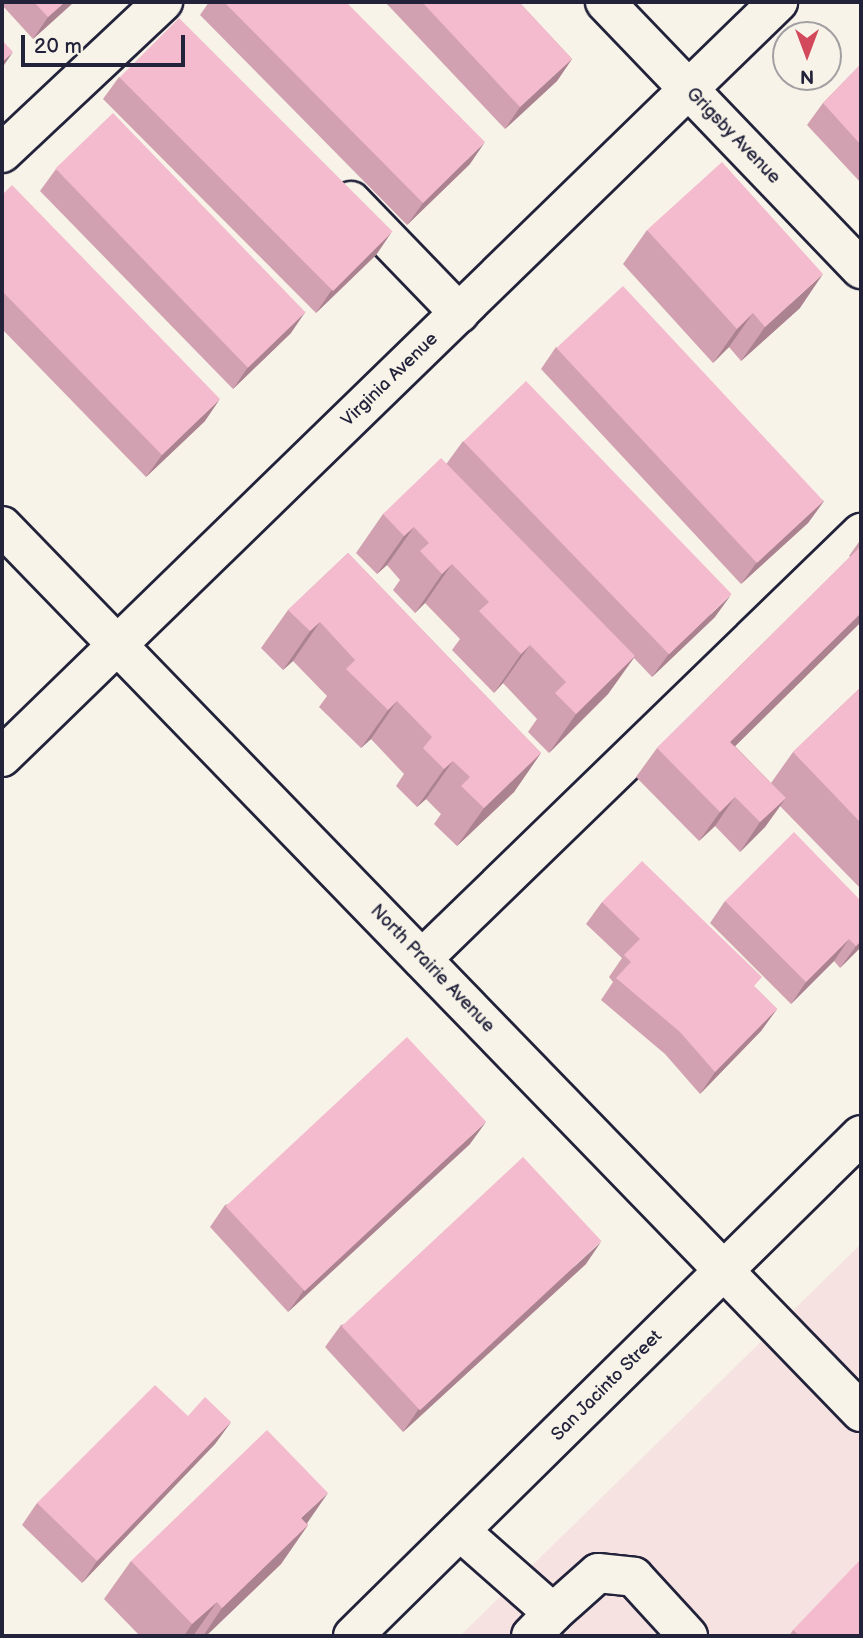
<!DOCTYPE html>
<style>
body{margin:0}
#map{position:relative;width:863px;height:1638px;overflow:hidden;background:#f7f3e8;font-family:"Balsamiq Sans",sans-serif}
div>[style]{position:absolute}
.built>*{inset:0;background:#f6e2e0}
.roads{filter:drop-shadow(2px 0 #22223b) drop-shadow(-2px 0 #22223b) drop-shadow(0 2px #22223b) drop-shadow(0 -2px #22223b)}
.minor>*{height:38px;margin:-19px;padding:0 19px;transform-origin:19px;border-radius:19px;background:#f7f3e8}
.wall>*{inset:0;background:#d2a1b1}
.shaded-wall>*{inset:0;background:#ab8390}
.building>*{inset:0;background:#f4bbce;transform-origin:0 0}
span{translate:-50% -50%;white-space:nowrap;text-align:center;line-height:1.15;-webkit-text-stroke:7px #f7f3e8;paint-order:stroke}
.street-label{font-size:18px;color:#22223b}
.frame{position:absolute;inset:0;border:4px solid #22223b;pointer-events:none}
.north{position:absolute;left:772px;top:21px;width:70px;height:70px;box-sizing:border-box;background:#f7f3e8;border:2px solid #a29fa3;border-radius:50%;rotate:180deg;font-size:19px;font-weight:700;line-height:28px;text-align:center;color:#22223b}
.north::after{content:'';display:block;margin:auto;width:24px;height:32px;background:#d1495b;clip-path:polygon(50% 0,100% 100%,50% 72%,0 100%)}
.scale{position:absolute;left:21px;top:35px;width:164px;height:32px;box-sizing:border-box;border:4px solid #22223b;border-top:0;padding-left:9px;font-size:21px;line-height:24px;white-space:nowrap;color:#22223b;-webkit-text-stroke:5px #f7f3e8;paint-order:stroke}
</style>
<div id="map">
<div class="built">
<i style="clip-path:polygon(861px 1244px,861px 1636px,460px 1636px)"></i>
</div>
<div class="roads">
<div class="minor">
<i style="left:605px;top:2px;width:370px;rotate:46.2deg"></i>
<i style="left:2px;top:153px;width:221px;rotate:-43.2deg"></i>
<i style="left:351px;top:201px;width:156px;rotate:46deg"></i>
<i style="left:2px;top:526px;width:1234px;rotate:45.89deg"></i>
<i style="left:2px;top:757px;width:1083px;rotate:-44.21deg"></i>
<i style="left:422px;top:959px;width:612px;rotate:-44.14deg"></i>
<i style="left:460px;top:1531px;width:124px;rotate:41.4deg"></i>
<i style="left:553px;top:1613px;width:60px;rotate:-41.6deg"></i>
<i style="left:598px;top:1573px;width:36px;rotate:6deg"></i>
<i style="left:634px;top:1577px;width:80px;rotate:47.5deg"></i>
<i style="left:353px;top:1636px;width:713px;rotate:-44.6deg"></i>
<i style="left:531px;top:1636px;width:32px;rotate:-46deg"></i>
</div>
</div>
<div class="wall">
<i style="clip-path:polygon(2px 2px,74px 2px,33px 39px,2px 5px)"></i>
<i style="clip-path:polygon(209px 2px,346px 2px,470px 164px,407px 225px,200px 15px)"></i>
<i style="clip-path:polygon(385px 2px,519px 2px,572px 59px,557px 81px,505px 129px)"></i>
<i style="clip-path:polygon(861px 64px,861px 183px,807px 125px,823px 103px)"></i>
<i style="clip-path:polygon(119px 77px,391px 233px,376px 255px,316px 313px,103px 99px)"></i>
<i style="clip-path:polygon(56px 169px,291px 333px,233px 389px,40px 191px)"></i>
<i style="clip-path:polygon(2px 195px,205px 421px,146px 477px,2px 329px)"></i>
<i style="clip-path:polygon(647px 230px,800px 308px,741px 361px,729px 347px,713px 363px,623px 264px)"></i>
<i style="clip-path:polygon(556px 347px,824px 501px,808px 523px,741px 584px,541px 369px)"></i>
<i style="clip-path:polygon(463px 441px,715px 617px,652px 677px,634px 658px,608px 694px,549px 753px,528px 732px,537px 719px,503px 683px,494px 693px,452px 650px,460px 639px,425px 603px,415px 613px,393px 590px,400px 580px,387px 565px,377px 574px,356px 553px,383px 514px,447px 463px)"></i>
<i style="clip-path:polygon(861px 539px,861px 622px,735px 746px,771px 783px,793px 752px,861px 687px,861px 889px,780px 806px,765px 827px,740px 852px,715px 826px,699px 841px,636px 777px,657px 748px,850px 557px,849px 556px)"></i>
<i style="clip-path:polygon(348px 553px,541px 753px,514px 792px,457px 846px,434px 824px,441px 814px,426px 799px,417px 807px,396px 786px,404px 774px,371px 739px,361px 748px,319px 707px,327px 696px,293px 661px,283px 670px,261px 648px,288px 610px)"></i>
<i style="clip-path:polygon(725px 901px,861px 901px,861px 947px,840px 968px,834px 961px,791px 1004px,710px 923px)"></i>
<i style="clip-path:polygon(602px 902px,755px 987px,777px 1009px,761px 1031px,700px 1094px,665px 1054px,601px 1000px,613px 982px,609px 977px,622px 958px,586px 924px)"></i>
<i style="clip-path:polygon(470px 1144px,288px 1312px,210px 1227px,225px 1205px)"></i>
<i style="clip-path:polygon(586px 1264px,403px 1432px,325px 1347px,341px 1325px)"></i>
<i style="clip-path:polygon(231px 1422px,215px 1444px,82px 1583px,22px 1525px,37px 1503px)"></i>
<i style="clip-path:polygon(307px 1523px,308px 1525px,281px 1564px,206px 1636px,140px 1636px,104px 1599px,131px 1561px)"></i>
<i style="clip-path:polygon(793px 1630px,861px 1636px,789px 1636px)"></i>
</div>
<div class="shaded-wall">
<i style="clip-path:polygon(65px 2px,74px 2px,33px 39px,48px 17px)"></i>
<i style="clip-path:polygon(13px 52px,2px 68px,2px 62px)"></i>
<i style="clip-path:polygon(572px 59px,557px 81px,505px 129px,520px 107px)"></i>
<i style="clip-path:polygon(485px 142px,470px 164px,407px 225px,423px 203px)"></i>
<i style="clip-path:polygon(391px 233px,376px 255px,316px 313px,331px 291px)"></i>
<i style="clip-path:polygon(823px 274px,800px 308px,741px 361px,765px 327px)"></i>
<i style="clip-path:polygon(306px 311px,291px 333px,233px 389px,248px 367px)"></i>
<i style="clip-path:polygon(753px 313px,729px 347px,713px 363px,737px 329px)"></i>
<i style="clip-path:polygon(220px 399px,205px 421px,146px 477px,162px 455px)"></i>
<i style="clip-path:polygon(824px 501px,808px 523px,741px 584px,757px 562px)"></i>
<i style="clip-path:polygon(414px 527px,387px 565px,377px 574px,404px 536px)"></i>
<i style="clip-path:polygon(452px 564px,425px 603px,415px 613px,442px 574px)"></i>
<i style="clip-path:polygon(731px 595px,715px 617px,652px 677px,668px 655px)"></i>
<i style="clip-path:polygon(861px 613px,861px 622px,710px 771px,730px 742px)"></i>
<i style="clip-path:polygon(320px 622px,293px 661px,283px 670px,310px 631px)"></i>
<i style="clip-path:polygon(530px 645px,503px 683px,494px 693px,521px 654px)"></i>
<i style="clip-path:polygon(635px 656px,608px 694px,549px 753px,576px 714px)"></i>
<i style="clip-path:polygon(397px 701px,371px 739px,361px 748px,388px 710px)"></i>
<i style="clip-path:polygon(541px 753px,514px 792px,457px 846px,484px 808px)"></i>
<i style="clip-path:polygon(453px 761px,426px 799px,417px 807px,444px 769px)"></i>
<i style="clip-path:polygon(735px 797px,715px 826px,699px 841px,720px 812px)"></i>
<i style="clip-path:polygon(786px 798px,765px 827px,740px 852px,760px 822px)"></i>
<i style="clip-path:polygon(849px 939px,834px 961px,791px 1004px,806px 982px)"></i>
<i style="clip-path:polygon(861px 941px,861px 947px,840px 968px,856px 946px)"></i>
<i style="clip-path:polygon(777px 1009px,761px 1031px,700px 1094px,715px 1072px)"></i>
<i style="clip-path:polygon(486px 1122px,470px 1144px,288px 1312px,304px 1290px)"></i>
<i style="clip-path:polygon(601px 1242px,586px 1264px,403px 1432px,418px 1410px)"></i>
<i style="clip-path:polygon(231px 1422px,215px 1444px,82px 1583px,97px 1561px)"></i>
<i style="clip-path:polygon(328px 1493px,301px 1532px,301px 1518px)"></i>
<i style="clip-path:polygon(308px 1525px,281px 1564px,206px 1636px,203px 1636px,222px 1608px)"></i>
<i style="clip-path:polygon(217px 1602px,193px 1636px,184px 1636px,192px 1624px)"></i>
</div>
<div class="building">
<i style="clip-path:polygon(34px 2px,65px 2px,48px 17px)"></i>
<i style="clip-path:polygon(224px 2px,346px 2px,485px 142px,423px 203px)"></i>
<i style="clip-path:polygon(422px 2px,519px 2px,572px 59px,520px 107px)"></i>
<i style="left:179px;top:18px;width:302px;height:84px;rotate:45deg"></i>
<i style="clip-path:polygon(2px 40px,13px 52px,2px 62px)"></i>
<i style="clip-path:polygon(861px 64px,861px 145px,823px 103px)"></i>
<i style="left:113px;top:113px;width:277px;height:80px;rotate:46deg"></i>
<i style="clip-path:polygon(722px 162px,823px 274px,765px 327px,753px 313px,737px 329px,647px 230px)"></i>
<i style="clip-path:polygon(12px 185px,220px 399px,162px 455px,2px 291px,2px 195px)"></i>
<i style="left:623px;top:286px;width:294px;height:91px;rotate:47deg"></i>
<i style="left:526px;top:381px;width:296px;height:87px;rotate:46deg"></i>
<i style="clip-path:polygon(441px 458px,635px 656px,576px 714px,555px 693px,566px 682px,530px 645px,521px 654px,479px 611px,489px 602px,452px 564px,442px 574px,420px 551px,429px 543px,414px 527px,404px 536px,383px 514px)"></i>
<i style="clip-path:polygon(861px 546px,861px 613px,730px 742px,786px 798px,760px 822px,735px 797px,720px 812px,657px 748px)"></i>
<i style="clip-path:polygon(348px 553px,541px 753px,484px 808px,461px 786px,470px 777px,453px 761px,444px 769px,423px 748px,432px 737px,397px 701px,388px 710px,346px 669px,355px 660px,320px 622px,310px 631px,288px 610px)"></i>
<i style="clip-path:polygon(861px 687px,861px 823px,793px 752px)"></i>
<i style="clip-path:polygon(794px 832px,861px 901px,861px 941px,856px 946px,849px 939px,806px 982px,725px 901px)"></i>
<i style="clip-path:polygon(642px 861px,762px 977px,754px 986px,777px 1009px,715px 1072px,680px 1032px,616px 978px,631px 962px,624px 955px,640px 939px,602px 902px)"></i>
<i style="left:407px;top:1037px;width:116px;height:248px;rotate:47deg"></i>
<i style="left:523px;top:1157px;width:115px;height:248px;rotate:47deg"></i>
<i style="clip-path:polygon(155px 1385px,188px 1416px,205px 1397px,231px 1422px,97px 1561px,37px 1503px)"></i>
<i style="clip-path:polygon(267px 1430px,328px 1493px,301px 1518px,308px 1525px,222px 1608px,217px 1602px,192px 1624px,131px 1561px)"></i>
<i style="clip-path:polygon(861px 1559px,861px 1636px,800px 1636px,793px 1630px)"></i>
</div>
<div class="street-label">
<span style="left:733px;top:136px;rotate:46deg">Grigsby Avenue</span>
<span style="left:390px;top:380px;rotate:-44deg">Virginia Avenue</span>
<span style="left:432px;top:969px;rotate:46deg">North Prairie Avenue</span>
<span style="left:607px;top:1386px;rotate:-45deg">San Jacinto Street</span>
</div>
<div class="frame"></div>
<div class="north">N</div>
<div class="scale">20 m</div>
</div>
